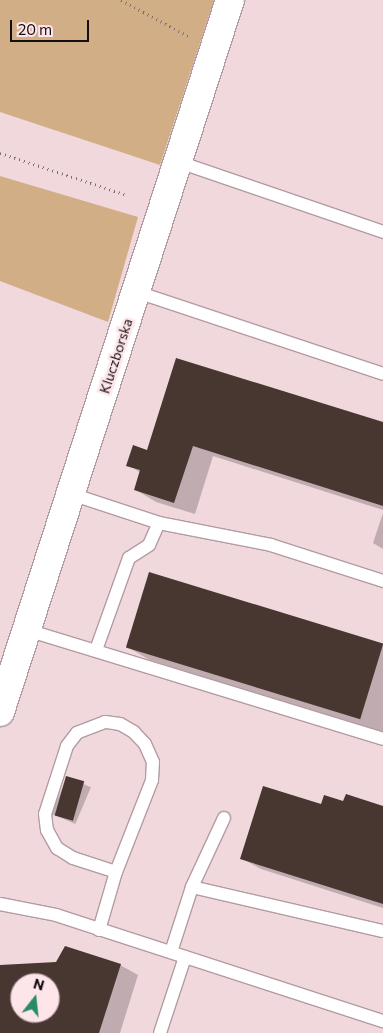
<!DOCTYPE html>
<style>
body{margin:0}
#map{position:relative;width:383px;height:1033px;overflow:hidden;background:#f0d8dd;font-family:Commissioner,sans-serif}
div>[style]{position:absolute}
.green>*{inset:0;background:#d2ae87}
.shadow>*{inset:0;background:#0003;transform-origin:0 0}
.building>*{inset:0;background:#483631;transform-origin:0 0}
.path>*{height:3px;margin-top:-1.5px;transform-origin:0;background:repeating-linear-gradient(90deg,#7d6e71 0 1px,transparent 0 5px)}
.roads{filter:drop-shadow(1px 0 #b39ca1) drop-shadow(-1px 0 #b39ca1) drop-shadow(0 1px #b39ca1) drop-shadow(0 -1px #b39ca1)}
.service>*{height:12px;margin:-6px;padding:0 6px;transform-origin:6px;border-radius:6px;background:#fff}
.tertiary>*{height:28px;margin:-14px;padding:0 14px;transform-origin:14px;border-radius:14px;background:#fff}
span{translate:-50% -50%;white-space:nowrap;text-align:center;line-height:1.15;-webkit-text-stroke:5px #fde5ea;paint-order:stroke}
.street-label{font-size:14px;color:#150e0f}
.north{position:absolute;left:10px;top:973px;width:50px;height:50px;box-sizing:border-box;background:#fde5ea;border:1px solid #a08f92;border-radius:50%;rotate:16deg;font-size:14px;font-weight:700;line-height:20px;text-align:center;color:#150e0f}
.north::after{content:'';display:block;margin:auto;width:18px;height:22px;background:#298c67;clip-path:polygon(50% 0,100% 100%,50% 72%,0 100%)}
.scale{position:absolute;left:10px;top:20px;width:79px;height:22px;box-sizing:border-box;border:2px solid #150e0f;border-top:0;padding-left:6px;font-size:15px;line-height:18px;white-space:nowrap;color:#150e0f;-webkit-text-stroke:4px #fde5ea;paint-order:stroke}
</style>
<div id="map">
<div class="green">
<i style="clip-path:polygon(0 0,214px 0,160px 165px,0 112px)"></i>
<i style="clip-path:polygon(0 176px,138px 217px,108px 322px,0 281px)"></i>
</div>
<div class="shadow">
<i style="clip-path:polygon(383px 424px,383px 510px,213px 456px,195px 514px,156px 502px,136px 490px,141px 473px,128px 465px,148px 451px)"></i>
<i style="clip-path:polygon(383px 513px,383px 549px,373px 543px)"></i>
<i style="clip-path:polygon(383px 646px,383px 733px,150px 660px,127px 647px)"></i>
<i style="left:67px;top:777px;width:26px;height:40px;rotate:23deg"></i>
<i style="clip-path:polygon(344px 803px,383px 807px,383px 908px,261px 869px,241px 858px,322px 806px)"></i>
<i style="clip-path:polygon(evenodd,120px 965px,138px 975px,120px 1033px,0 1033px,0 967px,120px 965px,20px 983px,50px 983px,50px 1013px,20px 1013px,20px 983px)"></i>
</div>
<div class="building">
<i style="clip-path:polygon(176px 358px,383px 422px,383px 506px,193px 446px,174px 503px,134px 490px,140px 470px,126px 466px,133px 445px,147px 450px)"></i>
<i style="left:149px;top:572px;width:245px;height:79px;rotate:17deg"></i>
<i style="left:66px;top:776px;width:19px;height:41px;rotate:16deg"></i>
<i style="clip-path:polygon(263px 786px,321px 804px,324px 795px,343px 801px,346px 794px,383px 806px,383px 904px,240px 859px)"></i>
<i style="clip-path:polygon(evenodd,65px 946px,121px 964px,99px 1033px,0 1033px,0 965px,56px 962px,65px 946px,20px 983px,50px 983px,50px 1013px,20px 1013px,20px 983px)"></i>
</div>
<div class="path">
<i style="left:121px;top:0;width:78px;rotate:28.2deg"></i>
<i style="left:0;top:153px;width:134px;rotate:18.3deg"></i>
</div>
<div class="roads">
<div class="service">
<i style="left:179px;top:162px;width:216px;rotate:18.9deg"></i>
<i style="left:137px;top:292px;width:259px;rotate:18.4deg"></i>
<i style="left:71px;top:494px;width:93px;rotate:18.2deg"></i>
<i style="left:159px;top:523px;width:114px;rotate:11.1deg"></i>
<i style="left:271px;top:545px;width:118px;rotate:17.8deg"></i>
<i style="left:27px;top:630px;width:372px;rotate:17deg"></i>
<i style="left:96px;top:650px;width:98px;rotate:-70.3deg"></i>
<i style="left:129px;top:558px;width:24px;rotate:-33deg"></i>
<i style="left:149px;top:545px;width:24px;rotate:-66deg"></i>
<i style="left:224px;top:818px;width:76px;rotate:114.9deg"></i>
<i style="left:192px;top:887px;width:196px;rotate:13deg"></i>
<i style="left:0;top:904px;width:57px;rotate:11.1deg"></i>
<i style="left:56px;top:915px;width:344px;rotate:18deg"></i>
<i style="left:99px;top:930px;width:60px;rotate:-73.7deg"></i>
<i style="left:116px;top:872px;width:99px;rotate:-68.6deg"></i>
<i style="left:152px;top:780px;width:18px;rotate:-87deg"></i>
<i style="left:153px;top:762px;width:20px;rotate:-114deg"></i>
<i style="left:145px;top:744px;width:16px;rotate:-133deg"></i>
<i style="left:134px;top:732px;width:16px;rotate:-150deg"></i>
<i style="left:120px;top:724px;width:15px;rotate:-172deg"></i>
<i style="left:105px;top:722px;width:30px;rotate:159deg"></i>
<i style="left:77px;top:733px;width:16px;rotate:128deg"></i>
<i style="left:67px;top:746px;width:71px;rotate:107.9deg"></i>
<i style="left:45px;top:814px;width:16px;rotate:83deg"></i>
<i style="left:47px;top:830px;width:21px;rotate:61deg"></i>
<i style="left:57px;top:848px;width:19px;rotate:32deg"></i>
<i style="left:73px;top:858px;width:45px;rotate:18deg"></i>
<i style="left:171px;top:952px;width:68px;rotate:-72.1deg"></i>
<i style="left:160px;top:1033px;width:80px;rotate:-71.8deg"></i>
</div>
<div class="tertiary">
<i style="left:0;top:712px;width:748px;rotate:-72.1deg"></i>
</div>
</div>
<div class="street-label">
<span style="left:116px;top:356px;rotate:-72deg">Kluczborska</span>
</div>
<div class="north">N</div>
<div class="scale">20 m</div>
</div>
